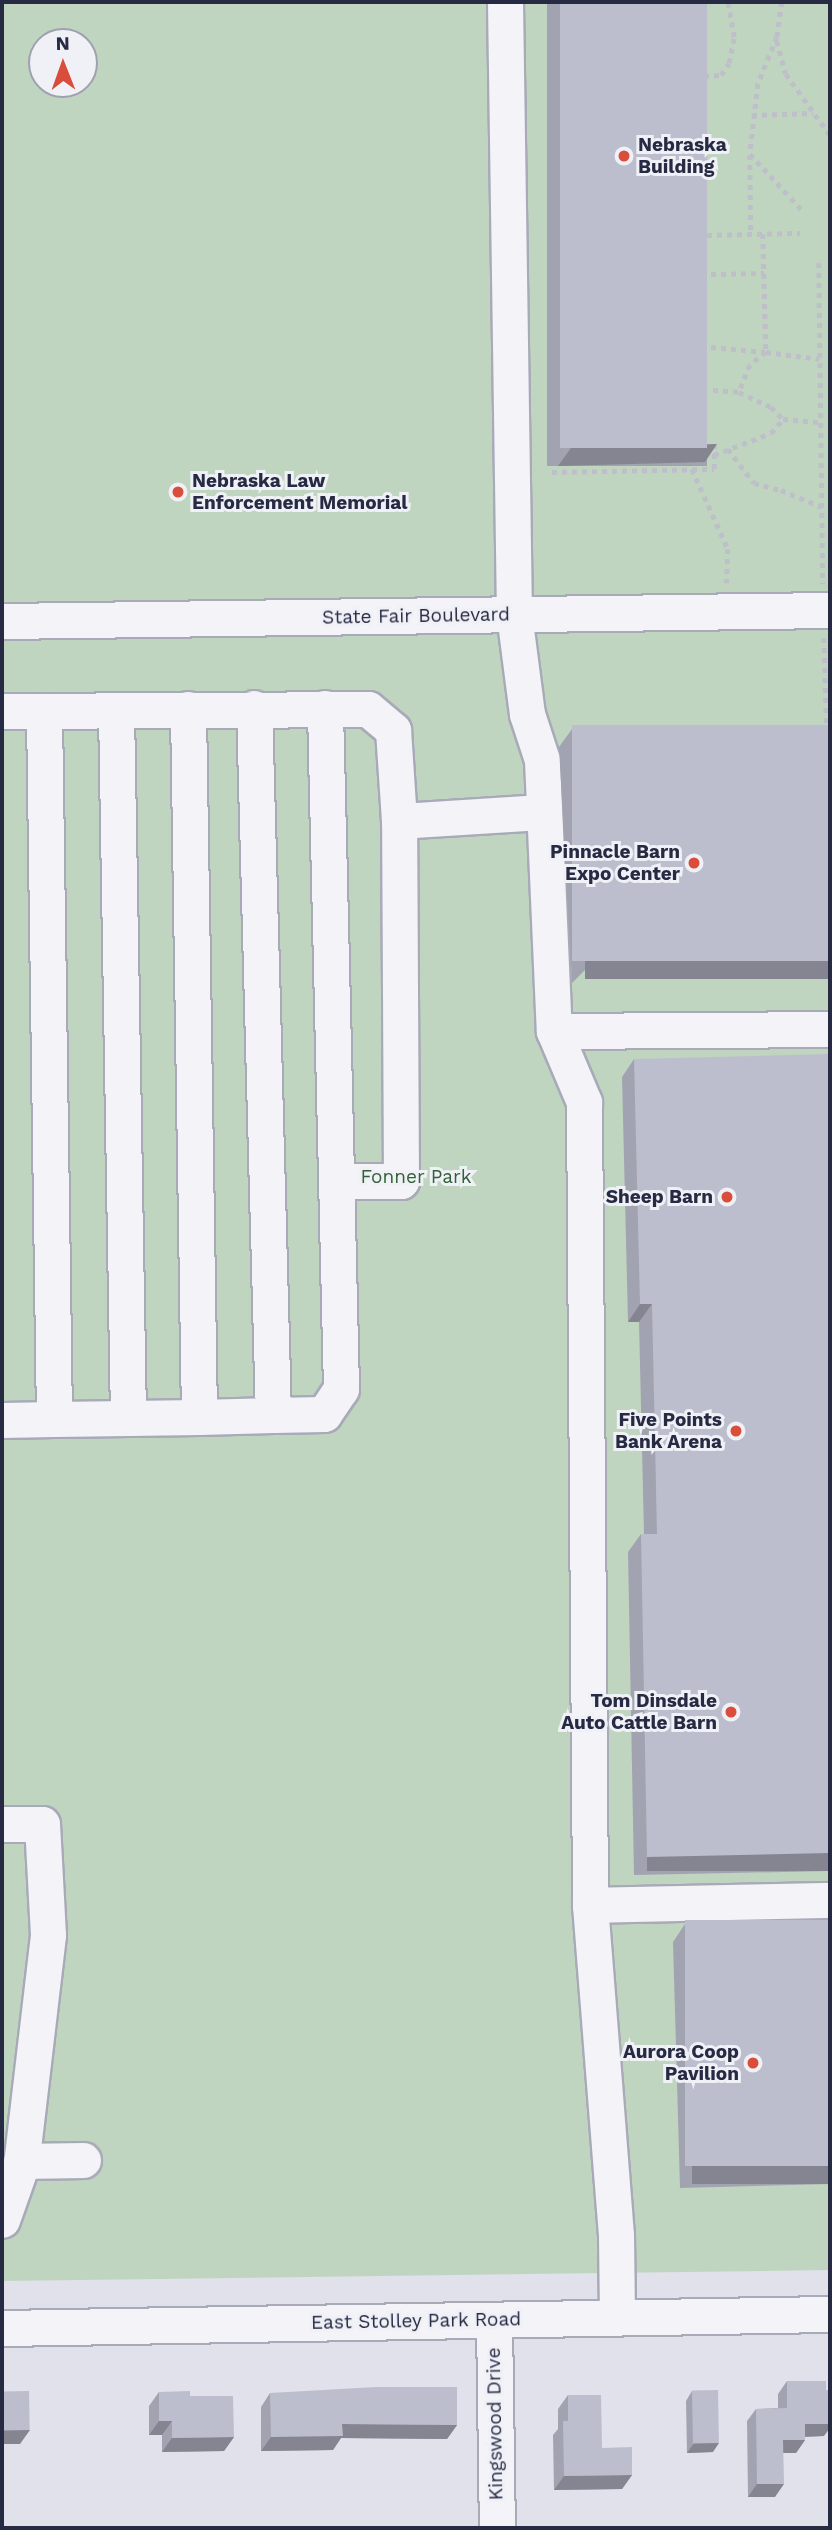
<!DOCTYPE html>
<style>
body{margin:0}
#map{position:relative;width:832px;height:2530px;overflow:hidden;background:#e0e1ea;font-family:"Work Sans",sans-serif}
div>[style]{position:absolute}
.green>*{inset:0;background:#c0d5c0}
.path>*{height:4.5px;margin-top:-2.25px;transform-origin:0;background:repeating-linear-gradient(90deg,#bebfc9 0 5px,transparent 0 10px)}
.roads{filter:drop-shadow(2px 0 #a8aab8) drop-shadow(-2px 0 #a8aab8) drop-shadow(0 2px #a8aab8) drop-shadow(0 -2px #a8aab8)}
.minor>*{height:35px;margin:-17.5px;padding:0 17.5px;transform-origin:17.5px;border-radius:17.5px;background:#f3f3f8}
.wall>*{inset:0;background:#a2a3b0;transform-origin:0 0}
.shaded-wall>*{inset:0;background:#848590;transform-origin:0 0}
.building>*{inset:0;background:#bcbecd;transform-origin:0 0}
.dots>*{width:19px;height:19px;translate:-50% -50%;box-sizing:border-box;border:4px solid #eff1f7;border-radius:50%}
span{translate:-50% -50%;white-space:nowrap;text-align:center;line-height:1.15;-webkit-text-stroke:6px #eff1f7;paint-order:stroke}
.poi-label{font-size:19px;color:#272a43;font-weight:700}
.left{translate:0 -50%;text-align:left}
.right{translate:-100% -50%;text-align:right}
.street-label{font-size:19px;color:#272a43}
.park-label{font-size:19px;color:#336036}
.frame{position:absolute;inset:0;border:4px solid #272a43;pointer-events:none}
.north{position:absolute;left:28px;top:28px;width:70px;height:70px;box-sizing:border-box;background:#eff1f7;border:2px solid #9fa1af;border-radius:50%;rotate:359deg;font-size:19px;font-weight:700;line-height:28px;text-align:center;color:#272a43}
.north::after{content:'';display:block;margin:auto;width:24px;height:32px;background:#d94d3a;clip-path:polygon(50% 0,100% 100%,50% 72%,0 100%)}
</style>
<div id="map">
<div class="green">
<i style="clip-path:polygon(evenodd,2px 2px,830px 2px,830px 2270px,2px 2281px,2px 2px,42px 42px,84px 42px,84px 84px,42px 84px,42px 42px)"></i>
</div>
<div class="path">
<i style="left:782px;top:2px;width:35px;rotate:98deg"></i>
<i style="left:777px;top:37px;width:51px;rotate:112deg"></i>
<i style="left:758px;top:84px;width:70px;rotate:96.5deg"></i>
<i style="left:750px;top:154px;width:76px;rotate:47.1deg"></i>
<i style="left:777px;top:41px;width:34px;rotate:75deg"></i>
<i style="left:786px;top:74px;width:75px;rotate:54.2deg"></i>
<i style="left:704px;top:76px;width:17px;rotate:-3deg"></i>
<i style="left:721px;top:75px;width:14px;rotate:-56deg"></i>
<i style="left:729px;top:63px;width:26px;rotate:-79deg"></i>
<i style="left:734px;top:37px;width:36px;rotate:-100deg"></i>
<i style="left:752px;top:115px;width:61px;rotate:-1.9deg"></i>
<i style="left:750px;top:155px;width:79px;rotate:89.3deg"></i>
<i style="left:763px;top:234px;width:118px;rotate:88.5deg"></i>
<i style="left:766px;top:352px;width:54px;rotate:7.4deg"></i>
<i style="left:707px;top:235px;width:93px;rotate:-1.2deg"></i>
<i style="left:819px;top:263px;width:321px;rotate:89.3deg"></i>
<i style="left:711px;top:274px;width:53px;rotate:-1.1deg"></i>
<i style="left:711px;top:347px;width:54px;rotate:5.3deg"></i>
<i style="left:766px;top:352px;width:21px;rotate:141deg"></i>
<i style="left:750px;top:365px;width:29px;rotate:112deg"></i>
<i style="left:739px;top:392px;width:35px;rotate:25deg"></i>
<i style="left:771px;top:407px;width:17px;rotate:45deg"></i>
<i style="left:783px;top:419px;width:38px;rotate:5deg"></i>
<i style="left:713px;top:390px;width:26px;rotate:4deg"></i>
<i style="left:728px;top:449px;width:43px;rotate:52.6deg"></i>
<i style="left:754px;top:483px;width:28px;rotate:15deg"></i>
<i style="left:781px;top:490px;width:44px;rotate:22.5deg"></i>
<i style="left:714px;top:455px;width:61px;rotate:-21.1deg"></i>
<i style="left:771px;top:433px;width:18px;rotate:-49deg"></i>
<i style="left:692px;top:469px;width:88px;rotate:65.8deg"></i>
<i style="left:728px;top:549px;width:34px;rotate:92deg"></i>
<i style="left:552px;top:472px;width:162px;rotate:-1.1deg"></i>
<i style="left:714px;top:469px;width:24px;rotate:-90deg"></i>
<i style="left:824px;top:638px;width:93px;rotate:88.2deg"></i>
</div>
<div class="roads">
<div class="minor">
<i style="left:505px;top:2px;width:612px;rotate:89.16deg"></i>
<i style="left:514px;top:614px;width:101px;rotate:82.6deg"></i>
<i style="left:527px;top:714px;width:48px;rotate:71.9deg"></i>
<i style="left:542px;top:760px;width:271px;rotate:87.5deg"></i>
<i style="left:554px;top:1031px;width:276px;rotate:-0.4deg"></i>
<i style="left:2px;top:621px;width:828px;rotate:-0.76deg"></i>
<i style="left:2px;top:711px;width:366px;rotate:-0.3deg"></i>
<i style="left:368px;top:709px;width:33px;rotate:40deg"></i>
<i style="left:393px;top:730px;width:91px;rotate:86.2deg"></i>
<i style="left:399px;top:821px;width:145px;rotate:-3.6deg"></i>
<i style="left:554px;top:1031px;width:77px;rotate:67.1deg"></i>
<i style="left:584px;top:1102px;width:803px;rotate:89.57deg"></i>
<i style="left:590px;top:1905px;width:240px;rotate:-1.2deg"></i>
<i style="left:336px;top:1181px;width:65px"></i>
<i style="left:401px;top:1181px;width:360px;rotate:-90.3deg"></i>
<i style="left:273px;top:1415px;width:51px;rotate:-1.1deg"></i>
<i style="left:324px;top:1414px;width:30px;rotate:-56deg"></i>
<i style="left:341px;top:1389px;width:681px;rotate:-91.35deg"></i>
<i style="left:199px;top:1417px;width:74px;rotate:-1.5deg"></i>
<i style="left:273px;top:1415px;width:707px;rotate:-91.54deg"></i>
<i style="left:128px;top:1418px;width:71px;rotate:-0.8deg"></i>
<i style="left:199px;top:1417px;width:708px;rotate:-90.89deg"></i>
<i style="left:54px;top:1419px;width:74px;rotate:-0.8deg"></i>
<i style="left:128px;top:1418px;width:708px;rotate:-90.97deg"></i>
<i style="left:2px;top:1420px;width:52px;rotate:-1.1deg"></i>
<i style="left:54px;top:1419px;width:708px;rotate:-90.81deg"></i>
<i style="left:2px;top:1824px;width:40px"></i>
<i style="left:42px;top:1824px;width:111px;rotate:86.9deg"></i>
<i style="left:48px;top:1935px;width:233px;rotate:96.7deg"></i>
<i style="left:21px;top:2166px;width:57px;rotate:109.4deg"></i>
<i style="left:590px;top:1905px;width:331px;rotate:85.5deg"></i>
<i style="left:616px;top:2235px;width:83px;rotate:89.3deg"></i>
<i style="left:21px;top:2161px;width:62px;rotate:-0.9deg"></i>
<i style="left:494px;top:2320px;width:208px;rotate:89.2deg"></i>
<i style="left:2px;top:2328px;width:828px;rotate:-0.97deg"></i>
</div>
</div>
<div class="wall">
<i style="left:547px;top:2px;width:160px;height:464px"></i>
<i style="clip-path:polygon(830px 725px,572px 983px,559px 747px,572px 729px)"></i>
<i style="clip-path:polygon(634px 1059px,830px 1871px,634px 1875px,628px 1552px,641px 1534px,644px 1534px,639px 1322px,628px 1322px,622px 1077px)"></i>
<i style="clip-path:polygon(685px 1924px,830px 2184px,680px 2188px,673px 1942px)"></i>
<i style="clip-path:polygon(787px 2381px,824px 2436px,805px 2437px,805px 2440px,796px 2453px,783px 2453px,775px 2497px,748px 2497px,747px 2421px,756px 2409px,778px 2408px,778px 2394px)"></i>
<i style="clip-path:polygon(692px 2391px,713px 2452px,687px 2453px,686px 2401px)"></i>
<i style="clip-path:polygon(159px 2392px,190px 2396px,234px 2437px,224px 2451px,162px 2452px,162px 2435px,149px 2435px,149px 2406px)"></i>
<i style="clip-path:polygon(270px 2393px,457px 2425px,447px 2439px,341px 2438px,333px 2450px,261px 2451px,261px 2407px)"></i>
<i style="clip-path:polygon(568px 2395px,602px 2448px,632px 2475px,622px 2489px,554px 2490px,553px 2435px,558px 2429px,558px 2409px)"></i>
</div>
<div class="shaded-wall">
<i style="clip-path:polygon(717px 444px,705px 462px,558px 466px,571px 448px)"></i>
<i style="left:830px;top:961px;width:18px;height:245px;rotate:90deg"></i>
<i style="clip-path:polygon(640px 1304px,652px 1304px,639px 1322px,628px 1322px)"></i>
<i style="left:830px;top:1853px;width:18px;height:183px;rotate:90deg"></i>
<i style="left:830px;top:2166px;width:18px;height:138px;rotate:90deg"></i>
<i style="clip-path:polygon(159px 2421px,172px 2421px,162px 2435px,149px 2435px)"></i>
<i style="clip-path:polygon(342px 2424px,457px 2425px,447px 2439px,341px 2438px,333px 2450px,261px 2451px,271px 2437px)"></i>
<i style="clip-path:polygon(805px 2424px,830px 2424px,830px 2428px,824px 2436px,796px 2437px)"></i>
<i style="clip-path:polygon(2px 2430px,30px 2430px,20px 2444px,2px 2444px)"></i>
<i style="clip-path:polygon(234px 2437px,224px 2451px,162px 2452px,172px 2438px)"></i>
<i style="clip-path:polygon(783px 2440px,805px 2440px,796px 2453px,774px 2453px)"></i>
<i style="clip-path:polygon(694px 2443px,719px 2443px,713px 2452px,687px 2453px)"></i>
<i style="clip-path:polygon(632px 2475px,622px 2489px,554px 2490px,564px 2476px)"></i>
<i style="clip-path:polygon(757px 2484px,784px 2484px,775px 2497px,748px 2497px)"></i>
</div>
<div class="building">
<i style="left:560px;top:2px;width:147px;height:446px"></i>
<i style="left:830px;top:725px;width:236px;height:258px;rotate:90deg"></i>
<i style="clip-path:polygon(830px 1054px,830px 1853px,647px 1857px,641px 1534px,657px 1534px,652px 1304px,640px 1304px,634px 1059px)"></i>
<i style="left:830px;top:1920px;width:246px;height:145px;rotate:90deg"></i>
<i style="clip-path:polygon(787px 2381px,826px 2381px,826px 2390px,830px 2390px,830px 2424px,805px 2424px,805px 2440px,783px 2440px,784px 2484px,757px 2484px,756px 2409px,787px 2408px)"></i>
<i style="clip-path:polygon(376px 2387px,457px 2387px,457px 2425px,342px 2424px,343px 2436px,271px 2437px,270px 2393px)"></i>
<i style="left:718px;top:2390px;width:53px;height:26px;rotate:89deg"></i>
<i style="left:29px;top:2391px;width:39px;height:27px;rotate:89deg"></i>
<i style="clip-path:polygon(190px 2391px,190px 2396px,233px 2396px,234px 2437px,172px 2438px,172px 2421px,159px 2421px,159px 2392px)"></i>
<i style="clip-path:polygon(568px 2395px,601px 2395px,602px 2448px,632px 2447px,632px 2475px,564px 2476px,563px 2421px,568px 2421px)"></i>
</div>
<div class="dots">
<i style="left:624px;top:156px;background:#d94d3a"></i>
<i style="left:178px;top:492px;background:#d94d3a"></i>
<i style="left:694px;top:863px;background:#d94d3a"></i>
<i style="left:727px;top:1197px;background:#d94d3a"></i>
<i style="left:736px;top:1431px;background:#d94d3a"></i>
<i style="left:731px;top:1712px;background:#d94d3a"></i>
<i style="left:753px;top:2063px;background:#d94d3a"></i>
</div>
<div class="poi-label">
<span class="left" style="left:638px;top:156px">Nebraska<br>Building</span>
<span class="left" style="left:192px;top:492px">Nebraska Law<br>Enforcement Memorial</span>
<span class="right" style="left:680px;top:863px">Pinnacle Barn<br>Expo Center</span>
<span class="right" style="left:713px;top:1197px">Sheep Barn</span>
<span class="right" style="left:722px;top:1431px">Five Points<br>Bank Arena</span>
<span class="right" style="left:717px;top:1712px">Tom Dinsdale<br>Auto Cattle Barn</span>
<span class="right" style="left:739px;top:2063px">Aurora Coop<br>Pavilion</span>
</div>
<div class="street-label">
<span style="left:416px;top:616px;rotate:-1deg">State Fair Boulevard</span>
<span style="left:416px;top:2321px;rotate:-1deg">East Stolley Park Road</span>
<span style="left:495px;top:2424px;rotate:-91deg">Kingswood Drive</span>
</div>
<div class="park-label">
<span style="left:416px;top:1177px">Fonner Park</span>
</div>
<div class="frame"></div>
<div class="north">N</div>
</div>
